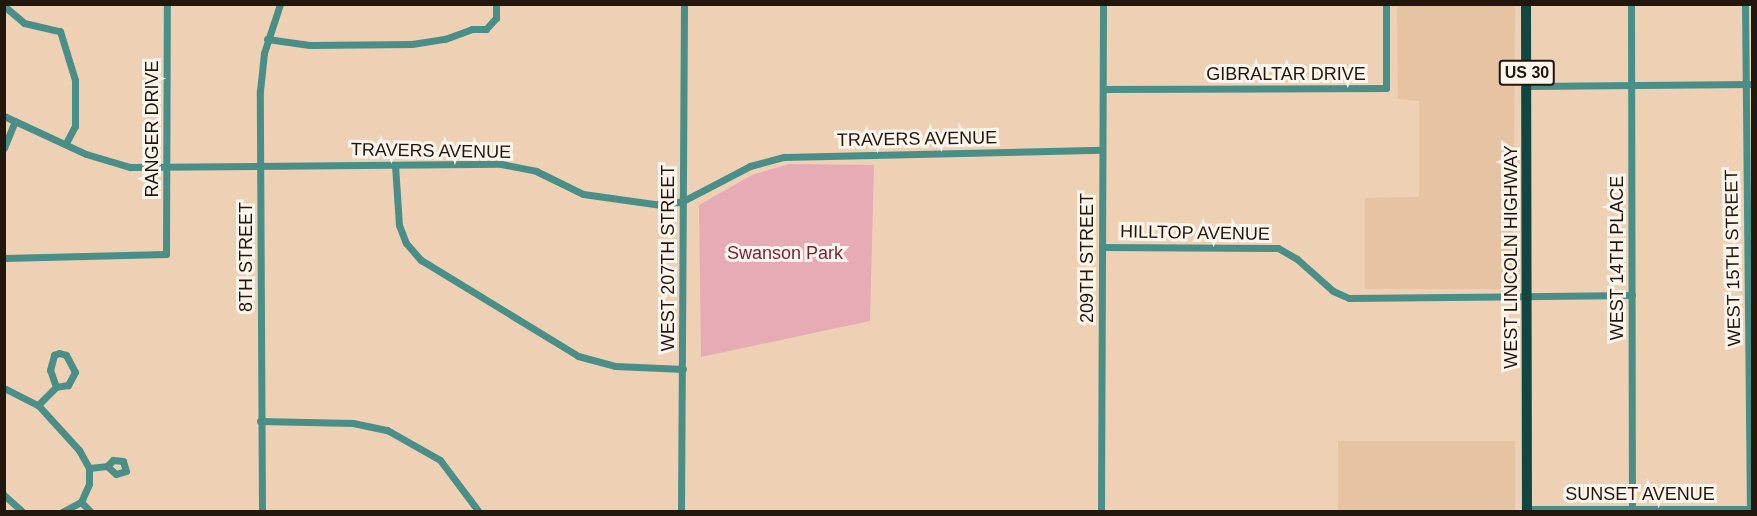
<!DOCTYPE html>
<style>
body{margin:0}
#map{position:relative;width:1757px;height:516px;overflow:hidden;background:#eed0b4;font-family:Arial,sans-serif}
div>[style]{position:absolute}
.built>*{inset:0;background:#e6c3a2;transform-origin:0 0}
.green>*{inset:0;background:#e7abb6}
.street>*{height:7px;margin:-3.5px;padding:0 3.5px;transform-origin:3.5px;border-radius:3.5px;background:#4a8f87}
.primary>*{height:10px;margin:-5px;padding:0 5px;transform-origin:5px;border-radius:5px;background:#124641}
span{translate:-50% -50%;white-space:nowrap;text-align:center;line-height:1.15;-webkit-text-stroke:6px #fef5ed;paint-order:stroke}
.shield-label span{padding:2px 4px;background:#fef5ed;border:2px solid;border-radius:4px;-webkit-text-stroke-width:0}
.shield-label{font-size:16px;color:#22170d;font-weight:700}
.street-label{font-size:18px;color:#22170d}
.park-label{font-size:18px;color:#7a1d3b}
.frame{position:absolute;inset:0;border:6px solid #22170d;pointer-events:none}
</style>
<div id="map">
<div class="built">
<i style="clip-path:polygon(1397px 5px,1515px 5px,1513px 289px,1365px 289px,1365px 198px,1419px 197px,1419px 101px,1398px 99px)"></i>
<i style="left:1338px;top:441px;width:177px;height:70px"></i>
</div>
<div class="green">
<i style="clip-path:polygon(789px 164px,874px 165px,870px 321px,701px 357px,699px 205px,752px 175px)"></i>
</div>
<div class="street">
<i style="left:1631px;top:4px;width:508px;rotate:89.89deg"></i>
<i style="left:1745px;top:4px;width:508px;rotate:89.44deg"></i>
<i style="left:4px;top:6px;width:26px;rotate:40deg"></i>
<i style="left:24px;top:23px;width:37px;rotate:13deg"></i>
<i style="left:60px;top:31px;width:51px;rotate:73deg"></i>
<i style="left:75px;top:80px;width:46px;rotate:90deg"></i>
<i style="left:75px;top:126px;width:19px;rotate:118deg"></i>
<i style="left:267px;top:39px;width:43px;rotate:7.9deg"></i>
<i style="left:310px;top:45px;width:102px;rotate:-0.6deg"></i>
<i style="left:412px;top:44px;width:33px;rotate:-9deg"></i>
<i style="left:445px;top:39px;width:29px;rotate:-20deg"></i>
<i style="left:472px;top:29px;width:14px"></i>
<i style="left:486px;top:29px;width:15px;rotate:-48deg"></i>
<i style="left:496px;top:18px;width:14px;rotate:-90deg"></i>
<i style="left:1527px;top:86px;width:225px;rotate:-0.5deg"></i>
<i style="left:1103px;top:89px;width:283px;rotate:-0.2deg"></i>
<i style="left:1386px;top:88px;width:84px;rotate:-90deg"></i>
<i style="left:4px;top:116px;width:90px;rotate:24.9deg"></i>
<i style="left:86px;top:154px;width:46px;rotate:16.5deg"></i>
<i style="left:130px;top:167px;width:371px;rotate:-0.5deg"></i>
<i style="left:501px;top:164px;width:36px;rotate:11deg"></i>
<i style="left:536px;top:171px;width:52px;rotate:26.1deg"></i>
<i style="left:583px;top:194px;width:79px;rotate:8deg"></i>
<i style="left:661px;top:205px;width:22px;rotate:-10deg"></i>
<i style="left:683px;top:201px;width:76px;rotate:-27.6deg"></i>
<i style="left:750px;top:166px;width:35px;rotate:-15deg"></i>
<i style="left:784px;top:157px;width:318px;rotate:-1.3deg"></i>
<i style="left:4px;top:148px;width:29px;rotate:-68deg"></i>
<i style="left:395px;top:165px;width:60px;rotate:86.2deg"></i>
<i style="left:399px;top:225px;width:19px;rotate:69deg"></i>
<i style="left:406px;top:243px;width:23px;rotate:49deg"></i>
<i style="left:421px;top:260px;width:184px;rotate:31.4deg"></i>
<i style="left:578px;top:356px;width:38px;rotate:15deg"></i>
<i style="left:615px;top:366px;width:68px;rotate:2.5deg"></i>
<i style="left:1102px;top:247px;width:176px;rotate:0.3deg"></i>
<i style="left:1278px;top:248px;width:22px;rotate:30deg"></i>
<i style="left:1297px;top:259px;width:48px;rotate:41.6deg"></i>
<i style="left:1333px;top:291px;width:17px;rotate:24deg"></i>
<i style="left:1349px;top:298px;width:283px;rotate:-0.6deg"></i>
<i style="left:4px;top:258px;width:162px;rotate:-1.4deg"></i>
<i style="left:166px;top:254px;width:250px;rotate:-89.8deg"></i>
<i style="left:4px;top:388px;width:38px;rotate:27deg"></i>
<i style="left:38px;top:405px;width:61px;rotate:47.7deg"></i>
<i style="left:79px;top:450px;width:21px;rotate:61deg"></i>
<i style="left:89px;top:468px;width:16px;rotate:90deg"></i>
<i style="left:89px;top:484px;width:20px;rotate:114deg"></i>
<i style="left:81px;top:502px;width:14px;rotate:45deg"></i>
<i style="left:38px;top:405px;width:25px;rotate:-45deg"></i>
<i style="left:56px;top:387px;width:18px;rotate:-109deg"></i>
<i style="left:50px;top:370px;width:16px;rotate:-75deg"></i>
<i style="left:54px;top:355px;width:5px;rotate:-22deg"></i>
<i style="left:59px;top:353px;width:7px;rotate:16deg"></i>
<i style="left:66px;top:355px;width:19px;rotate:62deg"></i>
<i style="left:75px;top:372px;width:15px;rotate:118deg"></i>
<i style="left:68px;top:385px;width:12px;rotate:171deg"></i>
<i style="left:260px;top:421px;width:93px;rotate:1.2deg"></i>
<i style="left:353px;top:423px;width:35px;rotate:12deg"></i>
<i style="left:387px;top:430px;width:61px;rotate:29.5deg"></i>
<i style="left:440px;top:460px;width:65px;rotate:53.1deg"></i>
<i style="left:89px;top:468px;width:18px;rotate:-6deg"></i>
<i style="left:107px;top:466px;width:12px;rotate:42deg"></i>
<i style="left:116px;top:474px;width:10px;rotate:-17deg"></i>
<i style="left:126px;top:471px;width:10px;rotate:-107deg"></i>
<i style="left:123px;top:461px;width:10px;rotate:-174deg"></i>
<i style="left:113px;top:460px;width:8px;rotate:135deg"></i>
<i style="left:4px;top:495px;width:25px;rotate:42deg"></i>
<i style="left:1528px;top:509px;width:224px"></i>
<i style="left:62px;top:512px;width:21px;rotate:-28deg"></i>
<i style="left:262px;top:512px;width:421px;rotate:-90.3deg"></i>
<i style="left:260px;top:91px;width:38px;rotate:-84deg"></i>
<i style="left:264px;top:53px;width:52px;rotate:-71.9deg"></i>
<i style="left:681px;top:512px;width:508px;rotate:-89.66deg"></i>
<i style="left:1101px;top:512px;width:508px;rotate:-89.77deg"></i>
</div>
<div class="primary">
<i style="left:1526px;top:4px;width:508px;rotate:89.89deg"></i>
</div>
<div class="shield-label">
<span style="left:1527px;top:73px">US 30</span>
</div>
<div class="street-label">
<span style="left:1286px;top:74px">GIBRALTAR DRIVE</span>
<span style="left:152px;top:129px;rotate:-90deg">RANGER DRIVE</span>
<span style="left:917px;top:139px;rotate:-1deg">TRAVERS AVENUE</span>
<span style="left:431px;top:151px;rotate:1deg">TRAVERS AVENUE</span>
<span style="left:1195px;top:233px;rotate:1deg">HILLTOP AVENUE</span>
<span style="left:246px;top:257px;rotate:-90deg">8TH STREET</span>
<span style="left:1511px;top:257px;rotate:-90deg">WEST LINCOLN HIGHWAY</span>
<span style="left:668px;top:258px;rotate:-90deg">WEST 207TH STREET</span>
<span style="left:1087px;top:258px;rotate:-90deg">209TH STREET</span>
<span style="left:1617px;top:258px;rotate:-90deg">WEST 14TH PLACE</span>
<span style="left:1733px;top:258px;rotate:-91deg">WEST 15TH STREET</span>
<span style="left:1640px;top:494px">SUNSET AVENUE</span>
</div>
<div class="park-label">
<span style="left:785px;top:253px">Swanson Park</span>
</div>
<div class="frame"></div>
</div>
